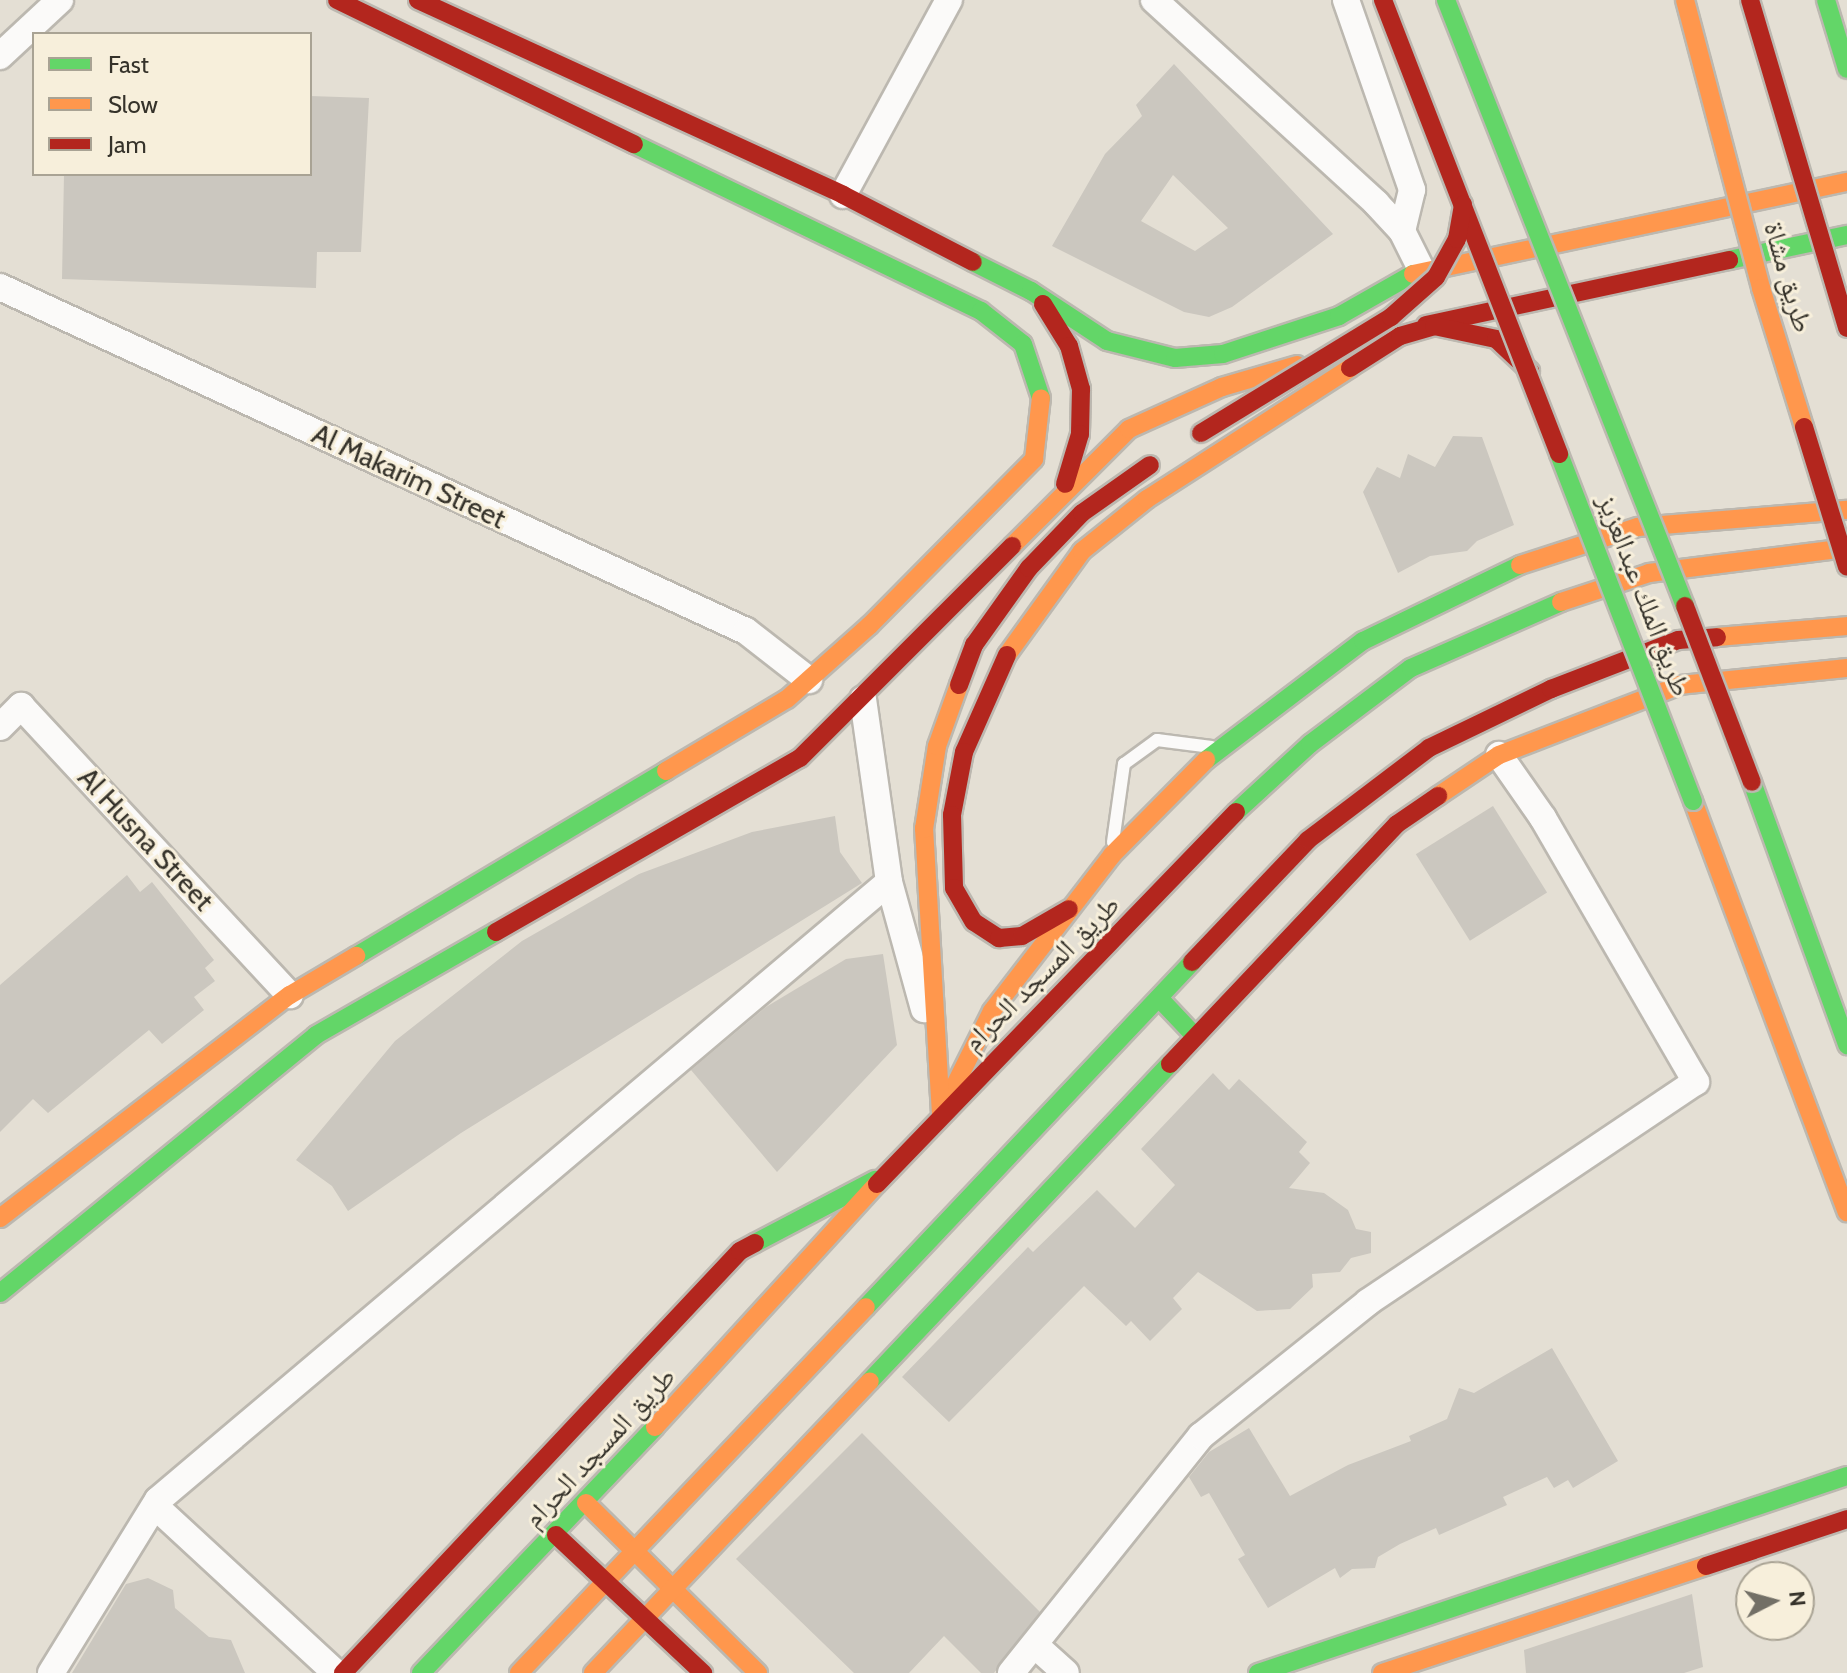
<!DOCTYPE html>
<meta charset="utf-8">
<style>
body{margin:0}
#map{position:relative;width:1847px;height:1673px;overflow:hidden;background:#e4dfd4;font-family:Cabin,"Noto Naskh Arabic",sans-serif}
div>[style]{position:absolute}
.building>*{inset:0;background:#cbc7bf;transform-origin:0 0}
.roads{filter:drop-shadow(2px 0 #bcb8b0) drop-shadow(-2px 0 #bcb8b0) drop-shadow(0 2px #bcb8b0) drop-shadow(0 -2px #bcb8b0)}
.lane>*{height:12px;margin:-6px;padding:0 6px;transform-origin:6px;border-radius:6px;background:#fbfaf9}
.street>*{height:26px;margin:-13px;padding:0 13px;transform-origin:13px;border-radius:13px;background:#fbfaf9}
.fast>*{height:18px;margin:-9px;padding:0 9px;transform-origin:9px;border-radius:9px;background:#63d668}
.slow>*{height:18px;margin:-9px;padding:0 9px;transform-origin:9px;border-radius:9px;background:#ff974d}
.jam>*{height:18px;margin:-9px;padding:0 9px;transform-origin:9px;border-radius:9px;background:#b3261e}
.bridges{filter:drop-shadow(2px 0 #bcb8b0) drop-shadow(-2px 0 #bcb8b0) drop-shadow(0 2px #bcb8b0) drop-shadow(0 -2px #bcb8b0)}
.fast-bridge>*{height:18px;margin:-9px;padding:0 9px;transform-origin:9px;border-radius:9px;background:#63d668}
.slow-bridge>*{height:18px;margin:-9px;padding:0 9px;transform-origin:9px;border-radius:9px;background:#ff974d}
.jam-bridge>*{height:18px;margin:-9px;padding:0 9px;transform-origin:9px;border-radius:9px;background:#b3261e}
span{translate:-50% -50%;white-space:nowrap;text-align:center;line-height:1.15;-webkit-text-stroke:6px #f7efdb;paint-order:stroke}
.street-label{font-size:28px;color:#35322a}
.legend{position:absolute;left:32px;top:32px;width:280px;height:144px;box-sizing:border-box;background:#f7efdb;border:2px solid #a9a394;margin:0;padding:10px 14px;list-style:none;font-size:24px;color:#35322a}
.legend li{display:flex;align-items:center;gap:16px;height:40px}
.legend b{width:40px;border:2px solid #a9a394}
.north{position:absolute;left:1735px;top:1561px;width:80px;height:80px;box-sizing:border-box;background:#f7efdb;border:2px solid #a9a394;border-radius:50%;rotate:84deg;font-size:22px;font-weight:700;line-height:32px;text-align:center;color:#35322a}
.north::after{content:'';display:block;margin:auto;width:28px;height:36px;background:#726f66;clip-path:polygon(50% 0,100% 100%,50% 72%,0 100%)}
</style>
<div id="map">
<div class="building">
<i style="clip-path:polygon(evenodd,1174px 64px,1333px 234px,1232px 307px,1209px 317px,1184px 312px,1052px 246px,1105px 154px,1142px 116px,1136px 105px,1174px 64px,1173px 175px,1228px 228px,1195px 251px,1141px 221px,1173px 175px)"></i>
<i style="clip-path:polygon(310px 96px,369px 98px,361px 252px,317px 252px,316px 288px,62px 279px,64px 174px,310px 174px)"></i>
<i style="clip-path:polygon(1453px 436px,1482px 437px,1514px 525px,1477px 541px,1467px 551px,1430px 556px,1398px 573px,1363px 492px,1377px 467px,1400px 478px,1408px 454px,1435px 467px)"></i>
<i style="left:1493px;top:806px;width:102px;height:91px;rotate:58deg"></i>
<i style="clip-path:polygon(835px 816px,840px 852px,862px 883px,461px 1133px,348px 1211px,332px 1186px,296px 1160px,395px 1041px,522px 941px,639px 874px,752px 832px)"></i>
<i style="clip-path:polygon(127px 875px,140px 892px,152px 882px,214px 960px,205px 968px,215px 981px,194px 997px,204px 1010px,162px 1044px,149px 1030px,48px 1113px,33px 1099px,0 1132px,0 985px)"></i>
<i style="clip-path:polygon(883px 954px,897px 1045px,777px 1172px,691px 1070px,766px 1007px,846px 959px)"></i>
<i style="clip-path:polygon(1213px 1073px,1229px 1090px,1239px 1079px,1307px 1142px,1299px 1152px,1310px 1163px,1289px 1188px,1324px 1193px,1348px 1210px,1356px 1229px,1371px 1232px,1371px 1253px,1351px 1258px,1340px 1272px,1312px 1274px,1313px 1287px,1290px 1309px,1257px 1311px,1198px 1272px,1173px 1298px,1182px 1309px,1150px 1341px,1131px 1321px,1126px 1326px,1084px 1286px,949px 1422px,902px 1377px,1028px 1247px,1033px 1252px,1097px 1190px,1135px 1228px,1175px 1185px,1141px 1149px)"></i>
<i style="clip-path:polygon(1552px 1348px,1618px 1461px,1573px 1488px,1568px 1480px,1554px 1488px,1547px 1477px,1503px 1497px,1507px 1505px,1439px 1535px,1436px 1528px,1400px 1544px,1378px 1557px,1375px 1568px,1352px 1569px,1340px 1578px,1335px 1568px,1268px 1608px,1238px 1559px,1245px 1555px,1209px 1493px,1201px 1497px,1189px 1477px,1209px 1452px,1249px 1428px,1290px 1496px,1348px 1465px,1411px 1441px,1409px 1436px,1447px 1419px,1459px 1388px,1474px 1393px)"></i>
<i style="clip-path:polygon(862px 1433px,1040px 1612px,994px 1673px,981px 1673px,944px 1636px,909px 1673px,854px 1673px,736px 1559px)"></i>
<i style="clip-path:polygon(148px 1578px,173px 1590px,175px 1608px,209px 1637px,231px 1640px,245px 1673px,72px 1673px,126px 1584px)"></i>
<i style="clip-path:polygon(1692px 1594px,1703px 1667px,1684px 1673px,1526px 1673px,1524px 1650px)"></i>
</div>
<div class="roads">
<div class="lane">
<i style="left:1113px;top:842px;width:79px;rotate:-82deg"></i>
<i style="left:1124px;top:764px;width:41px;rotate:-36deg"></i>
<i style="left:1157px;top:740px;width:55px;rotate:7.3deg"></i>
</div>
<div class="street">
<i style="left:1154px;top:0;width:301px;rotate:42.4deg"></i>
<i style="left:1376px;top:203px;width:38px;rotate:47deg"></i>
<i style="left:1402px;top:231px;width:42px;rotate:63.4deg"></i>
<i style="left:1346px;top:0;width:201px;rotate:70.8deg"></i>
<i style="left:1412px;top:190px;width:42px;rotate:103.7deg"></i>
<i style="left:0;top:56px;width:82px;rotate:-43deg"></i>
<i style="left:843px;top:195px;width:222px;rotate:-61.5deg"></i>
<i style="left:0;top:287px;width:821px;rotate:24.76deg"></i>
<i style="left:746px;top:631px;width:80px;rotate:37.9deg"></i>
<i style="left:863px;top:699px;width:185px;rotate:81.9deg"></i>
<i style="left:889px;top:882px;width:132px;rotate:74.6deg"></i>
<i style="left:0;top:727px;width:30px;rotate:-45deg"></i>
<i style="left:21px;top:706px;width:395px;rotate:47.1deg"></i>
<i style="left:155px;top:1506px;width:246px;rotate:42.7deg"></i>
<i style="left:1036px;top:1646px;width:40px;rotate:42deg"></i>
<i style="left:51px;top:1673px;width:203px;rotate:-58.3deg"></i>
<i style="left:158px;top:1500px;width:957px;rotate:-40.21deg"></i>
<i style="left:1011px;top:1673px;width:304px;rotate:-51.3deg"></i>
<i style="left:1201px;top:1436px;width:214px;rotate:-38.7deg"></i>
<i style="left:1368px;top:1302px;width:395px;rotate:-33.9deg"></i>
<i style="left:1696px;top:1082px;width:305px;rotate:-120.1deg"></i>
<i style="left:1543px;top:818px;width:77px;rotate:-124.9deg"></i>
</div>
<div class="fast">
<i style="left:1826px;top:0;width:72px;rotate:73.1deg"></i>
<i style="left:634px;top:144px;width:385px;rotate:25.7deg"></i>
<i style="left:981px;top:311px;width:53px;rotate:38.2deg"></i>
<i style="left:1023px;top:344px;width:57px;rotate:71.6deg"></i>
<i style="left:1729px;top:260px;width:121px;rotate:-12deg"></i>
<i style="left:973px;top:262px;width:65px;rotate:26.6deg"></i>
<i style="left:1031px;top:291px;width:91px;rotate:33.3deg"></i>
<i style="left:1107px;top:341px;width:70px;rotate:14deg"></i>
<i style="left:1175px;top:358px;width:48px;rotate:-4.8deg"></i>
<i style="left:1223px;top:354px;width:122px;rotate:-18.1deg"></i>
<i style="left:1339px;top:316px;width:85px;rotate:-29.6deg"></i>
<i style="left:1206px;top:760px;width:197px;rotate:-37.2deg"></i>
<i style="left:1363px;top:641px;width:174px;rotate:-25.8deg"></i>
<i style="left:1752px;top:782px;width:280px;rotate:70.1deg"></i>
<i style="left:1236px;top:812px;width:100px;rotate:-42.6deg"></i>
<i style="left:1310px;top:744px;width:126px;rotate:-37deg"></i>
<i style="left:1411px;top:668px;width:164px;rotate:-23.7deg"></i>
<i style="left:356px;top:956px;width:361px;rotate:-30.8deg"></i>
<i style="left:1159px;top:998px;width:50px;rotate:46.6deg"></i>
<i style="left:755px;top:1243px;width:136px;rotate:-27.7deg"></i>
<i style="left:0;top:1293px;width:408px;rotate:-39.2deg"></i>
<i style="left:316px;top:1035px;width:207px;rotate:-29.8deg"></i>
<i style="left:866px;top:1307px;width:475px;rotate:-46.6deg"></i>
<i style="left:870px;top:1381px;width:436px;rotate:-46.6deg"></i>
<i style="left:421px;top:1673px;width:340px;rotate:-46.4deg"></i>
<i style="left:1258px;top:1673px;width:621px;rotate:-18.49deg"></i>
</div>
<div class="slow">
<i style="left:1413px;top:274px;width:444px;rotate:-12deg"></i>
<i style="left:1012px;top:546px;width:165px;rotate:-45deg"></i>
<i style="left:1129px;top:429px;width:102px;rotate:-24.3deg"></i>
<i style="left:1222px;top:387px;width:78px;rotate:-16.3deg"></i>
<i style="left:1520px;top:565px;width:124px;rotate:-17.9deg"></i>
<i style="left:1638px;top:527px;width:210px;rotate:-4.7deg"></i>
<i style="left:1561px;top:602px;width:93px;rotate:-18.2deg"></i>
<i style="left:1649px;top:573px;width:200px;rotate:-7.2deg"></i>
<i style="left:1717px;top:637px;width:130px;rotate:-4.8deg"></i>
<i style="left:1007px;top:655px;width:128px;rotate:-54.2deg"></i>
<i style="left:1082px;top:551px;width:83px;rotate:-38.7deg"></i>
<i style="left:1147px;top:499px;width:242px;rotate:-32.8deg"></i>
<i style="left:666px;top:771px;width:141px;rotate:-30.8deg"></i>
<i style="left:787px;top:699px;width:110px;rotate:-41.7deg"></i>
<i style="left:869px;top:626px;width:235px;rotate:-45.3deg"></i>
<i style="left:1034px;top:459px;width:61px;rotate:-83.5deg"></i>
<i style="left:1438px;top:796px;width:73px;rotate:-33.9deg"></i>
<i style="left:1499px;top:755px;width:194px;rotate:-21.1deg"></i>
<i style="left:1680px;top:685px;width:168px;rotate:-5.8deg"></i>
<i style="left:1693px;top:801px;width:439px;rotate:69.5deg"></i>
<i style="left:948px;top:1099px;width:98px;rotate:-63.4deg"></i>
<i style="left:992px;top:1011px;width:197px;rotate:-52.4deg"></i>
<i style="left:1112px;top:855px;width:134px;rotate:-45.3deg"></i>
<i style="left:941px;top:1114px;width:286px;rotate:-93.4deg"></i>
<i style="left:924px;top:829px;width:84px;rotate:-81.1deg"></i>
<i style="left:937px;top:746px;width:65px;rotate:-70.2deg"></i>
<i style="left:0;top:1218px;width:366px;rotate:-37.6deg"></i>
<i style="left:290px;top:995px;width:77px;rotate:-30.6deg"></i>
<i style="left:655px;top:1427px;width:329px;rotate:-47.6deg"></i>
<i style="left:586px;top:1503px;width:242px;rotate:44.7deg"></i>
<i style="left:519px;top:1673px;width:504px;rotate:-46.53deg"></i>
<i style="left:593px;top:1673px;width:402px;rotate:-46.5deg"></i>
<i style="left:1382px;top:1673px;width:341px;rotate:-18.3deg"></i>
</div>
<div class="jam">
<i style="left:337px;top:0;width:330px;rotate:25.9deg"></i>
<i style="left:418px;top:0;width:468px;rotate:24.6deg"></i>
<i style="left:843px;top:195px;width:146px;rotate:27.3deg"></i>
<i style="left:1043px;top:304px;width:49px;rotate:58.2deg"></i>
<i style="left:1069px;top:346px;width:45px;rotate:74.4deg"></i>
<i style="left:1081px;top:389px;width:45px;rotate:91.3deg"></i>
<i style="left:1080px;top:434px;width:52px;rotate:106.7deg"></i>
<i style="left:1426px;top:325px;width:310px;rotate:-12.1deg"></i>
<i style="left:1350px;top:368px;width:59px;rotate:-32.6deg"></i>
<i style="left:1400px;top:336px;width:35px;rotate:-16deg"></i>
<i style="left:1434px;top:326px;width:63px;rotate:11.8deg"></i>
<i style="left:1496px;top:339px;width:47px;rotate:43.3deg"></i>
<i style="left:1007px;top:655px;width:106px;rotate:113.9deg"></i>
<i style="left:964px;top:752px;width:64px;rotate:100.8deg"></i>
<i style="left:952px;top:815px;width:73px;rotate:88.4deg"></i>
<i style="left:954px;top:888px;width:39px;rotate:60deg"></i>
<i style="left:974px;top:922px;width:30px;rotate:33deg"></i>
<i style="left:999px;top:938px;width:23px;rotate:-5deg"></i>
<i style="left:1022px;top:936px;width:54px;rotate:-29.9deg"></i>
<i style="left:959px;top:685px;width:43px;rotate:-69.4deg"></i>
<i style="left:974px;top:645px;width:95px;rotate:-54.5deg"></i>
<i style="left:1029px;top:568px;width:76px;rotate:-46.1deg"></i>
<i style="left:1082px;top:513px;width:83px;rotate:-35.2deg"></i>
<i style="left:496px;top:932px;width:350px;rotate:-29.8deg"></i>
<i style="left:800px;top:758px;width:300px;rotate:-45deg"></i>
<i style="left:1192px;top:962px;width:168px;rotate:-46.4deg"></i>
<i style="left:1308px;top:840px;width:152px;rotate:-37.2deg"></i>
<i style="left:1429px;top:748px;width:136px;rotate:-25.8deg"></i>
<i style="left:1551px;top:689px;width:136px;rotate:-21.1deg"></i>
<i style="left:1678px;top:640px;width:39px;rotate:-4deg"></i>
<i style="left:1170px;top:1064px;width:330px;rotate:-46.6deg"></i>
<i style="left:1397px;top:824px;width:50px;rotate:-34.3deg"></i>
<i style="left:877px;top:1184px;width:517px;rotate:-46.02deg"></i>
<i style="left:556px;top:1535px;width:202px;rotate:43.2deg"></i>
<i style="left:1706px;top:1566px;width:149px;rotate:-18.4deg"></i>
<i style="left:343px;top:1673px;width:579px;rotate:-46.75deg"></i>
<i style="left:740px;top:1251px;width:17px;rotate:-28deg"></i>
</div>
</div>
<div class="bridges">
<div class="fast-bridge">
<i style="left:1446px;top:0;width:651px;rotate:68.48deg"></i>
<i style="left:1559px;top:454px;width:372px;rotate:68.9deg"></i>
</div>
<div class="slow-bridge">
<i style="left:1685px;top:0;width:298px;rotate:75.2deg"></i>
<i style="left:1761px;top:288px;width:145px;rotate:72.8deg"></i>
</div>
<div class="jam-bridge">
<i style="left:1383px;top:0;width:487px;rotate:68.8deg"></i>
<i style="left:1750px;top:0;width:342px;rotate:73.5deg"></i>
<i style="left:1804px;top:427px;width:146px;rotate:72.9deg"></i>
<i style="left:1201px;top:433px;width:223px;rotate:-31.4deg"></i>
<i style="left:1391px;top:317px;width:60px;rotate:-41.6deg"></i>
<i style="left:1436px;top:277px;width:43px;rotate:-61.1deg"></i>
<i style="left:1457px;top:239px;width:35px;rotate:-80deg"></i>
<i style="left:1685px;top:606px;width:188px;rotate:69.2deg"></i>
</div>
</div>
<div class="street-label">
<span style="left:1789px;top:277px;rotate:74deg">طريق مشاة</span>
<span style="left:409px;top:476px;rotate:25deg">Al Makarim Street</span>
<span style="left:1645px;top:595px;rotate:69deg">طريق الملك عبدالعزيز</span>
<span style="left:146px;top:839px;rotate:47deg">Al Husna Street</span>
<span style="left:1041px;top:973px;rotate:-45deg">طريق المسجد الحرام</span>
<span style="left:599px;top:1447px;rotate:-47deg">طريق المسجد الحرام</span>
</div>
<ul class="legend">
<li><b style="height:10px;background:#63d668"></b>Fast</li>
<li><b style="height:10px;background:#ff974d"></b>Slow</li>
<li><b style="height:10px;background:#b3261e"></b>Jam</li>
</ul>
<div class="north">N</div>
</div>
